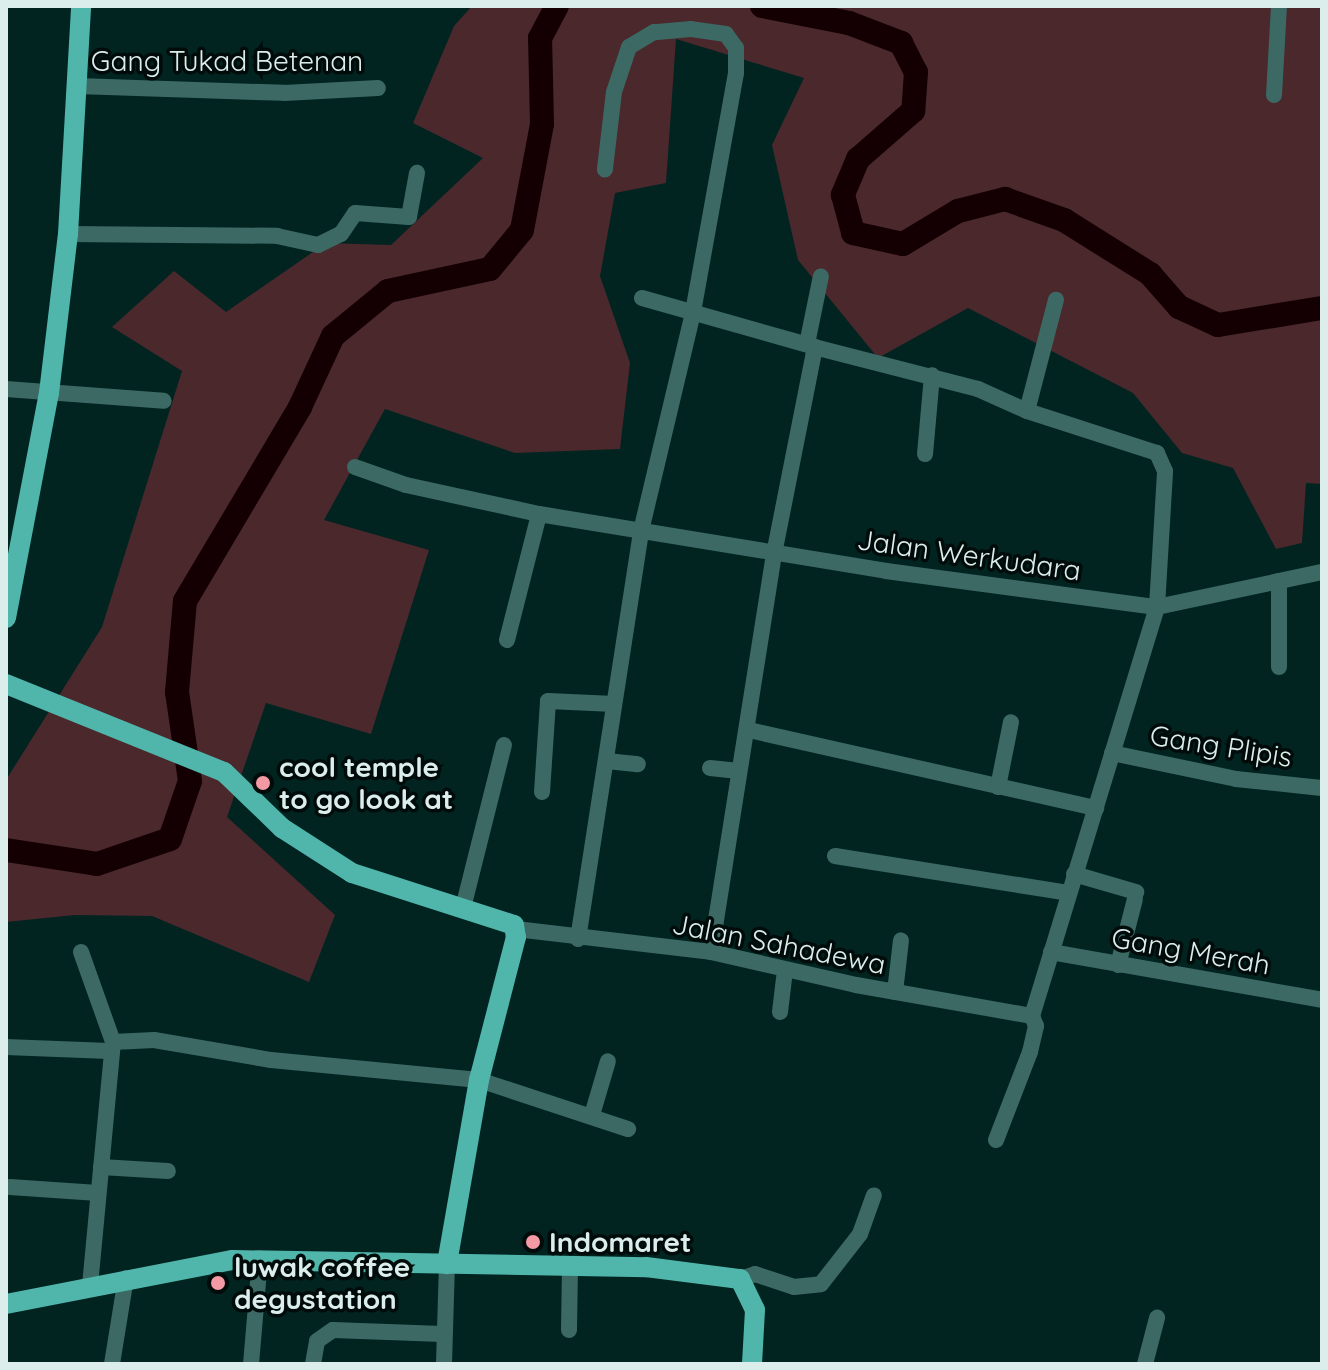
<!DOCTYPE html>
<html>
<head>
<meta charset="utf-8">
<style>
  body { margin:0 }
  #map { position:relative; width:1328px; height:1370px; overflow:hidden; background:#012421; font-family:Quicksand,sans-serif }
  div>[style] { position:absolute }
  .green>* { inset:0; background:#4a282c }
  .river>* { height:24px; margin:-12px; padding:0 12px; transform-origin:12px; border-radius:12px; background:#140002 }
  .minor>* { height:16px; margin:-8px; padding:0 8px; transform-origin:8px; border-radius:8px; background:#3c6964 }
  .major>* { height:20px; margin:-10px; padding:0 10px; transform-origin:10px; border-radius:10px; background:#50b5ab }
  .dots>* { width:22px; height:22px; translate:-50% -50%; box-sizing:border-box; border:4px solid #010b0a; border-radius:50% }
  span { translate:-50% -50%; white-space:nowrap; text-align:center; line-height:1.15; -webkit-text-stroke:7px #010b0a; paint-order:stroke }
  .street-label { font-size:28px; color:#dbeeeb }
  .poi-label { font-size:28px; color:#dbeeeb; font-weight:700 }
  .left { translate:0 -50%; text-align:left }
  .frame { position:absolute; inset:0; border:8px solid #dbeeeb; pointer-events:none }
</style>
</head>
<body>
<div id="map">
  <div class="green">
    <i style="clip-path:polygon(472px 6px,1322px 6px,1322px 484px,1306px 483px,1302px 543px,1276px 549px,1233px 468px,1182px 453px,1133px 393px,968px 308px,878px 358px,798px 260px,772px 145px,804px 78px,676px 39px,666px 183px,615px 193px,600px 276px,630px 363px,620px 449px,515px 453px,385px 409px,324px 520px,429px 550px,371px 734px,266px 703px,227px 817px,335px 915px,309px 982px,152px 916px,75px 915px,6px 922px,6px 780px,102px 627px,182px 371px,112px 327px,174px 271px,226px 312px,326px 243px,391px 245px,483px 158px,413px 123px,454px 26px)"></i>
  </div>
  <div class="river">
    <i style="left:762px;top:6px;width:89px;rotate:11.1deg"></i>
    <i style="left:849px;top:23px;width:56px;rotate:21deg"></i>
    <i style="left:901px;top:43px;width:33px;rotate:63deg"></i>
    <i style="left:916px;top:72px;width:39px;rotate:94deg"></i>
    <i style="left:913px;top:111px;width:73px;rotate:138.9deg"></i>
    <i style="left:858px;top:159px;width:39px;rotate:113deg"></i>
    <i style="left:843px;top:195px;width:39px;rotate:75deg"></i>
    <i style="left:853px;top:233px;width:51px;rotate:12.4deg"></i>
    <i style="left:903px;top:244px;width:64px;rotate:-31deg"></i>
    <i style="left:958px;top:211px;width:49px;rotate:-14.3deg"></i>
    <i style="left:1005px;top:199px;width:63px;rotate:19.6deg"></i>
    <i style="left:1064px;top:220px;width:102px;rotate:32.1deg"></i>
    <i style="left:1150px;top:274px;width:44px;rotate:48.7deg"></i>
    <i style="left:1179px;top:307px;width:43px;rotate:24.8deg"></i>
    <i style="left:1218px;top:325px;width:105px;rotate:-9.3deg"></i>
    <i style="left:6px;top:850px;width:92px;rotate:8.7deg"></i>
    <i style="left:97px;top:864px;width:77px;rotate:-18.9deg"></i>
    <i style="left:170px;top:839px;width:61px;rotate:-71deg"></i>
    <i style="left:190px;top:781px;width:90px;rotate:-98.3deg"></i>
    <i style="left:177px;top:692px;width:91px;rotate:-85deg"></i>
    <i style="left:185px;top:601px;width:226px;rotate:-59.3deg"></i>
    <i style="left:300px;top:407px;width:78px;rotate:-65.1deg"></i>
    <i style="left:333px;top:336px;width:71px;rotate:-39.3deg"></i>
    <i style="left:388px;top:291px;width:104px;rotate:-12.2deg"></i>
    <i style="left:490px;top:269px;width:50px;rotate:-50.6deg"></i>
    <i style="left:522px;top:230px;width:108px;rotate:-79.3deg"></i>
    <i style="left:542px;top:124px;width:86px;rotate:-91.3deg"></i>
    <i style="left:540px;top:38px;width:36px;rotate:-62deg"></i>
  </div>
  <div class="minor">
    <i style="left:77px;top:86px;width:207px;rotate:1.9deg"></i>
    <i style="left:284px;top:93px;width:94px;rotate:-3deg"></i>
    <i style="left:1274px;top:95px;width:89px;rotate:-86.8deg"></i>
    <i style="left:68px;top:234px;width:209px;rotate:0.5deg"></i>
    <i style="left:277px;top:236px;width:42px;rotate:12.4deg"></i>
    <i style="left:318px;top:245px;width:25px;rotate:-26deg"></i>
    <i style="left:341px;top:234px;width:25px;rotate:-56deg"></i>
    <i style="left:355px;top:213px;width:54px;rotate:4.2deg"></i>
    <i style="left:409px;top:217px;width:45px;rotate:-79.7deg"></i>
    <i style="left:642px;top:298px;width:180px;rotate:15.8deg"></i>
    <i style="left:815px;top:347px;width:211px;rotate:101.2deg"></i>
    <i style="left:774px;top:554px;width:403px;rotate:99deg"></i>
    <i style="left:807px;top:344px;width:69px;rotate:-78.4deg"></i>
    <i style="left:6px;top:389px;width:158px;rotate:4.3deg"></i>
    <i style="left:1027px;top:411px;width:115px;rotate:-75.4deg"></i>
    <i style="left:925px;top:454px;width:79px;rotate:-84.9deg"></i>
    <i style="left:355px;top:467px;width:54px;rotate:19.4deg"></i>
    <i style="left:406px;top:485px;width:136px;rotate:12.3deg"></i>
    <i style="left:539px;top:514px;width:352px;rotate:9.3deg"></i>
    <i style="left:886px;top:571px;width:273px;rotate:7.6deg"></i>
    <i style="left:1157px;top:607px;width:136px;rotate:-86.6deg"></i>
    <i style="left:1165px;top:471px;width:20px;rotate:-114deg"></i>
    <i style="left:1157px;top:453px;width:137px;rotate:-162.1deg"></i>
    <i style="left:1027px;top:411px;width:54px;rotate:-155.8deg"></i>
    <i style="left:978px;top:389px;width:168px;rotate:-165.6deg"></i>
    <i style="left:1279px;top:581px;width:86px;rotate:90deg"></i>
    <i style="left:507px;top:640px;width:130px;rotate:-75.7deg"></i>
    <i style="left:749px;top:730px;width:356px;rotate:12.7deg"></i>
    <i style="left:1112px;top:753px;width:127px;rotate:11.8deg"></i>
    <i style="left:1236px;top:779px;width:86px;rotate:6deg"></i>
    <i style="left:607px;top:761px;width:31px;rotate:6deg"></i>
    <i style="left:710px;top:768px;width:29px;rotate:6deg"></i>
    <i style="left:998px;top:787px;width:66px;rotate:-78.7deg"></i>
    <i style="left:542px;top:792px;width:91px;rotate:-86.2deg"></i>
    <i style="left:548px;top:701px;width:66px;rotate:2.6deg"></i>
    <i style="left:835px;top:856px;width:236px;rotate:9deg"></i>
    <i style="left:1074px;top:874px;width:65px;rotate:16.2deg"></i>
    <i style="left:463px;top:908px;width:168px;rotate:-75.9deg"></i>
    <i style="left:516px;top:929px;width:196px;rotate:6.7deg"></i>
    <i style="left:711px;top:952px;width:149px;rotate:12.8deg"></i>
    <i style="left:856px;top:985px;width:179px;rotate:10deg"></i>
    <i style="left:578px;top:939px;width:413px;rotate:-81.2deg"></i>
    <i style="left:641px;top:531px;width:225px;rotate:-76.6deg"></i>
    <i style="left:693px;top:312px;width:243px;rotate:-79.8deg"></i>
    <i style="left:736px;top:73px;width:25px;rotate:-90deg"></i>
    <i style="left:736px;top:48px;width:17px;rotate:-126deg"></i>
    <i style="left:726px;top:34px;width:35px;rotate:-172deg"></i>
    <i style="left:691px;top:29px;width:37px;rotate:175deg"></i>
    <i style="left:654px;top:32px;width:29px;rotate:149deg"></i>
    <i style="left:629px;top:47px;width:47px;rotate:108.4deg"></i>
    <i style="left:614px;top:92px;width:78px;rotate:96.7deg"></i>
    <i style="left:81px;top:952px;width:96px;rotate:70.4deg"></i>
    <i style="left:113px;top:1042px;width:244px;rotate:95.4deg"></i>
    <i style="left:1051px;top:952px;width:275px;rotate:10deg"></i>
    <i style="left:1118px;top:965px;width:68px;rotate:-75.6deg"></i>
    <i style="left:895px;top:992px;width:52px;rotate:-83.4deg"></i>
    <i style="left:780px;top:1012px;width:42px;rotate:-83.2deg"></i>
    <i style="left:1032px;top:1016px;width:428px;rotate:-73deg"></i>
    <i style="left:1157px;top:607px;width:169px;rotate:-12deg"></i>
    <i style="left:113px;top:1042px;width:41px;rotate:-2.8deg"></i>
    <i style="left:154px;top:1040px;width:119px;rotate:9.7deg"></i>
    <i style="left:271px;top:1060px;width:209px;rotate:5.5deg"></i>
    <i style="left:479px;top:1080px;width:157px;rotate:18.2deg"></i>
    <i style="left:6px;top:1047px;width:103px;rotate:2.2deg"></i>
    <i style="left:592px;top:1115px;width:56px;rotate:-73.5deg"></i>
    <i style="left:996px;top:1140px;width:94px;rotate:-68.9deg"></i>
    <i style="left:1030px;top:1052px;width:27px;rotate:-77deg"></i>
    <i style="left:1036px;top:1026px;width:11px;rotate:-112deg"></i>
    <i style="left:101px;top:1167px;width:67px;rotate:3.4deg"></i>
    <i style="left:10px;top:1187px;width:88px;rotate:3.9deg"></i>
    <i style="left:740px;top:1279px;width:16px;rotate:-18deg"></i>
    <i style="left:755px;top:1274px;width:41px;rotate:18.4deg"></i>
    <i style="left:794px;top:1287px;width:27px;rotate:-6deg"></i>
    <i style="left:821px;top:1284px;width:63px;rotate:-52deg"></i>
    <i style="left:860px;top:1234px;width:41px;rotate:-70.3deg"></i>
    <i style="left:569px;top:1330px;width:64px;rotate:-89.1deg"></i>
    <i style="left:112px;top:1364px;width:87px;rotate:-80.8deg"></i>
    <i style="left:251px;top:1364px;width:106px;rotate:-85.1deg"></i>
    <i style="left:313px;top:1364px;width:23px;rotate:-80deg"></i>
    <i style="left:317px;top:1341px;width:19px;rotate:-35deg"></i>
    <i style="left:333px;top:1330px;width:109px;rotate:2.1deg"></i>
    <i style="left:444px;top:1364px;width:100px;rotate:-88.3deg"></i>
    <i style="left:1145px;top:1364px;width:48px;rotate:-75.4deg"></i>
  </div>
  <div class="major">
    <i style="left:6px;top:618px;width:229px;rotate:-79.2deg"></i>
    <i style="left:49px;top:393px;width:160px;rotate:-83.2deg"></i>
    <i style="left:68px;top:234px;width:228px;rotate:-86.7deg"></i>
    <i style="left:6px;top:684px;width:235px;rotate:22deg"></i>
    <i style="left:224px;top:772px;width:81px;rotate:44deg"></i>
    <i style="left:282px;top:828px;width:83px;rotate:32.7deg"></i>
    <i style="left:352px;top:873px;width:170px;rotate:17.8deg"></i>
    <i style="left:514px;top:925px;width:12px;rotate:81deg"></i>
    <i style="left:516px;top:937px;width:148px;rotate:104.5deg"></i>
    <i style="left:479px;top:1080px;width:187px;rotate:99.9deg"></i>
    <i style="left:6px;top:1304px;width:231px;rotate:-11deg"></i>
    <i style="left:233px;top:1260px;width:413px;rotate:1deg"></i>
    <i style="left:646px;top:1267px;width:95px;rotate:7.3deg"></i>
    <i style="left:740px;top:1279px;width:34px;rotate:64deg"></i>
    <i style="left:755px;top:1310px;width:54px;rotate:93.2deg"></i>
  </div>
  <div class="dots">
    <i style="left:263px;top:783px;background:#f49aa5"></i>
    <i style="left:533px;top:1242px;background:#f49aa5"></i>
    <i style="left:218px;top:1283px;background:#f49aa5"></i>
  </div>
  <div class="street-label">
    <span style="left:227px;top:61px">Gang Tukad Betenan</span>
    <span style="left:969px;top:555px;rotate:8deg">Jalan Werkudara</span>
    <span style="left:1221px;top:746px;rotate:9deg">Gang Plipis</span>
    <span style="left:779px;top:944px;rotate:11deg">Jalan Sahadewa</span>
    <span style="left:1191px;top:951px;rotate:10deg">Gang Merah</span>
  </div>
  <div class="poi-label">
    <span class="left" style="left:279px;top:783px">cool temple<br>to go look at</span>
    <span class="left" style="left:549px;top:1242px">Indomaret</span>
    <span class="left" style="left:234px;top:1283px">luwak coffee<br>degustation</span>
  </div>
  <div class="frame"></div>
</div>
</body>
</html>
